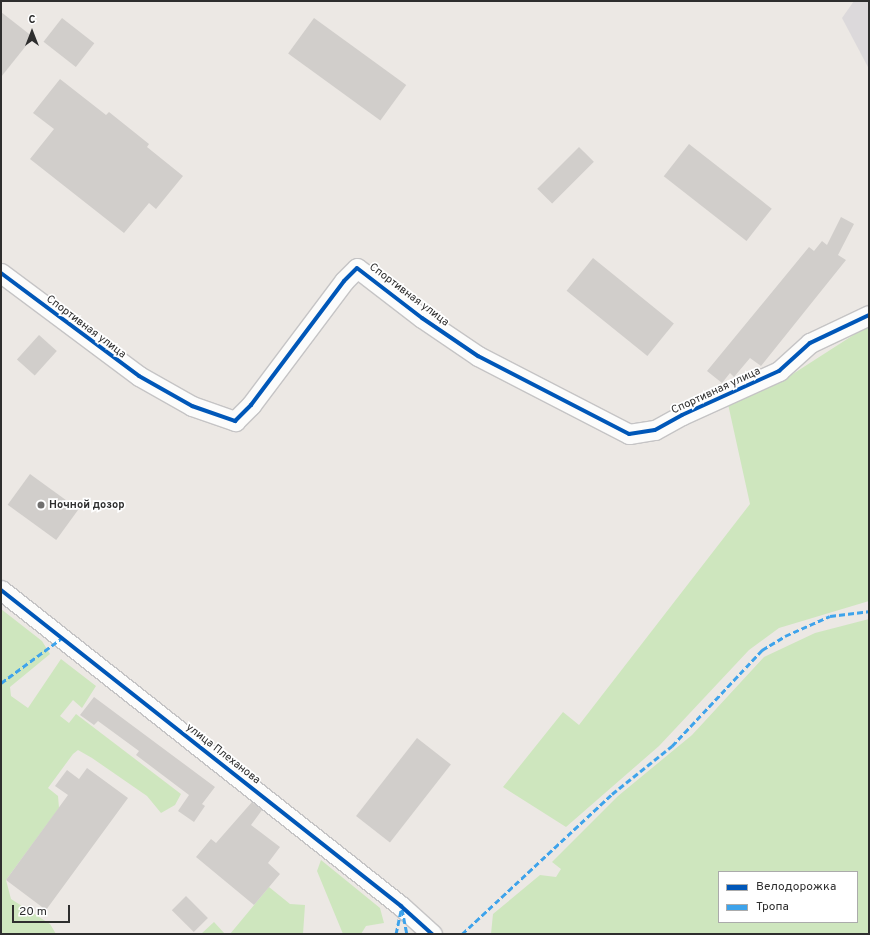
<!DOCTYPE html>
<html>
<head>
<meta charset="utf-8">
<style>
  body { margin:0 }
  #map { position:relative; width:870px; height:935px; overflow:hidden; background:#ece8e4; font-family:Overpass,sans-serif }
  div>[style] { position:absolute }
  .industrial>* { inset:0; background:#dcd9db }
  .green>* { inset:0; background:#cee6be }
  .building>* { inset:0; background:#d1cecb; transform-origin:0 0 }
  .roads { filter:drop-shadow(1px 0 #c5c4c5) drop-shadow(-1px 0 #c5c4c5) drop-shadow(0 1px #c5c4c5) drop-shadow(0 -1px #c5c4c5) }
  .street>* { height:19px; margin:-9.5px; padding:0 9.5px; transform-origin:9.5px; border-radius:9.5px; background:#fcfcfb }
  .quiet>* { height:3px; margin-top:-1.5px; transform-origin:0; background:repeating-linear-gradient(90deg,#3ea3eb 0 6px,transparent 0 9px) }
  .cycleway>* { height:4px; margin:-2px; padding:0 2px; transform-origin:2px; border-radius:2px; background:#0057b8 }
  .dots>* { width:11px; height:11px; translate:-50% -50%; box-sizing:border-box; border:2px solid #fff; border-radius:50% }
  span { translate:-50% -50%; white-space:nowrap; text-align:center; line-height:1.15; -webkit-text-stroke:3.5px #fff; paint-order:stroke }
  .street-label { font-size:11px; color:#2e2e2e }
  .poi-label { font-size:11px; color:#2e2e2e; font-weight:700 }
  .left { translate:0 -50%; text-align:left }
  .frame { position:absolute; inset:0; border:2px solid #2e2e2e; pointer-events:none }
  .legend { position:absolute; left:718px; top:871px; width:140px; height:52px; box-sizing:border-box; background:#fff; border:1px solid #ababab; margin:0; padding:5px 7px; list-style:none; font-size:12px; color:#2e2e2e }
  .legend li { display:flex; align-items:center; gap:8px; height:20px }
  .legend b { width:20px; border:1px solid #ababab }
  .north { position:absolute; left:12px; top:12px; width:40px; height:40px; -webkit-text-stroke:3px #fff; paint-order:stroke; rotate:0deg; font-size:11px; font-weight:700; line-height:16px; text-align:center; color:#2e2e2e }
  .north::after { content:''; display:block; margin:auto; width:14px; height:18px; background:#2e2e2e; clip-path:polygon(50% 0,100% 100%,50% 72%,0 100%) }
  .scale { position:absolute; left:12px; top:905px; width:58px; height:18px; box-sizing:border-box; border:2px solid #2e2e2e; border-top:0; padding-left:5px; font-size:12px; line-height:14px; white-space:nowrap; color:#2e2e2e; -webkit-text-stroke:3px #fff; paint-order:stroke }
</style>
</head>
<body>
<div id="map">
  <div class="industrial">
    <i style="clip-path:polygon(854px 1px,869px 1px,869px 69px,842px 18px)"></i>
  </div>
  <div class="green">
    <i style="clip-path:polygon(869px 325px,869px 601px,779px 628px,749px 650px,659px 746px,566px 827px,503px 787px,563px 712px,579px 725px,750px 504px,728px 404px,785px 379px)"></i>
    <i style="clip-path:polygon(1px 609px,42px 641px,50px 654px,10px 687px,11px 696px,28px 708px,61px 659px,96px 686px,82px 708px,73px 700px,60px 716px,69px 723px,76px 714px,181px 794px,175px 805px,161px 813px,147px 796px,92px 758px,78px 750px,73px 754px,48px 788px,58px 796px,59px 808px,6px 880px,11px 899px,50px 924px,56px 934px,1px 934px)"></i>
    <i style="clip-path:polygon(evenodd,869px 619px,869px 934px,491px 934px,493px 914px,540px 875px,556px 877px,561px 869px,552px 862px,618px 796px,692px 735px,764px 657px,815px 633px,869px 619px,719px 872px,857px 872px,857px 922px,719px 922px,719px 872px)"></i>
    <i style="clip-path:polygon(321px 860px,380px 908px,384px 923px,366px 926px,361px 934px,343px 934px,317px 871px)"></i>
    <i style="clip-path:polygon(269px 887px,290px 904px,305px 905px,303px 934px,230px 934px)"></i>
    <i style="clip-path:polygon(214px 922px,225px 934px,201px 934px)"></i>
  </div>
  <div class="building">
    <i style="clip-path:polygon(1px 12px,33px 37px,1px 77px)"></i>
    <i style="left:62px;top:18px;width:41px;height:30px;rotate:38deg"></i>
    <i style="left:314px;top:18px;width:114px;height:44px;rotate:36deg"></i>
    <i style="clip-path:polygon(60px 79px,106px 115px,109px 112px,149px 144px,147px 147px,183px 176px,156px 209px,149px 203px,124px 233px,30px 159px,54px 129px,33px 113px)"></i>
    <i style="left:689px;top:144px;width:105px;height:41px;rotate:38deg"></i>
    <i style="left:579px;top:147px;width:21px;height:59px;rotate:45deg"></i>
    <i style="clip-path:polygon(841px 217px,854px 224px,838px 255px,846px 260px,761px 366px,750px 358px,734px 377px,730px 373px,722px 383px,707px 371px,809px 247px,814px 251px,822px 241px,827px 245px)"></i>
    <i style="left:593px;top:258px;width:104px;height:42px;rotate:39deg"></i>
    <i style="left:39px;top:335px;width:24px;height:33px;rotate:42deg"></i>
    <i style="left:30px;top:474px;width:60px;height:38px;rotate:36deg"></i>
    <i style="clip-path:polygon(94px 697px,215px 787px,202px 804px,205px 806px,194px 822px,178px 811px,189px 795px,136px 755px,139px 751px,98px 721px,94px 725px,80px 715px)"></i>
    <i style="left:417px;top:738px;width:43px;height:99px;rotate:38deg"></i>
    <i style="clip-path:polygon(87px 768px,128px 798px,46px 910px,6px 880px,68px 795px,55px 786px,67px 770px,79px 779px)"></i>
    <i style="clip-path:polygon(252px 802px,262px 810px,251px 825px,280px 847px,268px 863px,280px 874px,254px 905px,196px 857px,211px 839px,216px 843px)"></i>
    <i style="left:186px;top:896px;width:31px;height:20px;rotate:45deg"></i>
  </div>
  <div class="roads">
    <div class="street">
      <i style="left:1px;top:273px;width:172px;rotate:36.7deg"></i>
      <i style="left:139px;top:376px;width:61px;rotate:29.5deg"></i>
      <i style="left:192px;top:406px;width:46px;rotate:19.2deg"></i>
      <i style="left:235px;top:421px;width:23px;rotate:-45deg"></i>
      <i style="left:251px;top:405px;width:155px;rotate:-53.1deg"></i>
      <i style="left:344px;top:281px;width:18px;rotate:-45deg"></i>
      <i style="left:357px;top:268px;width:82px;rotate:37.6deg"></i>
      <i style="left:422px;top:318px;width:68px;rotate:34.2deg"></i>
      <i style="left:478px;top:356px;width:170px;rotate:27.3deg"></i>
      <i style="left:629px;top:434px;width:26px;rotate:-9deg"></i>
      <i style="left:655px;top:430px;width:31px;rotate:-29deg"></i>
      <i style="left:682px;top:415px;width:107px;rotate:-24.4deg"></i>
      <i style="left:779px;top:371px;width:42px;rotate:-42.1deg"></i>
      <i style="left:810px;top:343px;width:65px;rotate:-25.4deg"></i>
      <i style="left:1px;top:590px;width:510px;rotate:38.31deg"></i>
      <i style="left:401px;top:906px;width:42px;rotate:42.1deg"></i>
    </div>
  </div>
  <div class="quiet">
    <i style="left:1px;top:683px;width:76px;rotate:-36.4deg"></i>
    <i style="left:402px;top:909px;width:25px;rotate:79deg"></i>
    <i style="left:396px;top:934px;width:25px;rotate:-78deg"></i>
    <i style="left:462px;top:934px;width:205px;rotate:-43deg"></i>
    <i style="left:612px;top:794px;width:77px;rotate:-38.7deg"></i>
    <i style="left:672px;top:746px;width:132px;rotate:-46.8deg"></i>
    <i style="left:762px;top:650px;width:27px;rotate:-31deg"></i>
    <i style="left:785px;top:636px;width:49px;rotate:-24deg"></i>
    <i style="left:830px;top:616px;width:39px;rotate:-7deg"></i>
  </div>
  <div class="cycleway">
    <i style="left:1px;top:273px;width:172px;rotate:36.7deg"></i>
    <i style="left:139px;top:376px;width:61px;rotate:29.5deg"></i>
    <i style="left:192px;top:406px;width:46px;rotate:19.2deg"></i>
    <i style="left:235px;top:421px;width:23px;rotate:-45deg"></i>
    <i style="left:251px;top:405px;width:155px;rotate:-53.1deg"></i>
    <i style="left:344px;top:281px;width:18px;rotate:-45deg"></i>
    <i style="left:357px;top:268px;width:82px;rotate:37.6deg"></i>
    <i style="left:422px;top:318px;width:68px;rotate:34.2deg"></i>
    <i style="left:478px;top:356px;width:170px;rotate:27.3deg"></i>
    <i style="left:629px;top:434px;width:26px;rotate:-9deg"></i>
    <i style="left:655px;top:430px;width:31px;rotate:-29deg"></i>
    <i style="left:682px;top:415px;width:107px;rotate:-24.4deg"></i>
    <i style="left:779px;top:371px;width:42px;rotate:-42.1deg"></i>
    <i style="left:810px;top:343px;width:65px;rotate:-25.4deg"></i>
    <i style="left:1px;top:590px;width:510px;rotate:38.31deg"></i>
    <i style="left:401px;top:906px;width:42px;rotate:42.1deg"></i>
  </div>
  <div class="dots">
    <i style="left:41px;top:505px;background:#706f6e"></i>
  </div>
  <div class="street-label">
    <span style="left:409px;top:295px;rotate:37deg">Спортивная улица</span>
    <span style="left:86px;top:327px;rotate:37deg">Спортивная улица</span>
    <span style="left:716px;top:391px;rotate:-25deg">Спортивная улица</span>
    <span style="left:223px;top:754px;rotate:38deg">улица Плеханова</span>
  </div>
  <div class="poi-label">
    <span class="left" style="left:49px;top:505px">Ночной дозор</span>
  </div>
  <div class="frame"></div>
  <ul class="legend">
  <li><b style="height:5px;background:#0057b8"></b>Велодорожка</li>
  <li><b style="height:5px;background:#3ea3eb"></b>Тропа</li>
  </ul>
  <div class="north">С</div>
  <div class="scale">20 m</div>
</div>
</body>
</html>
